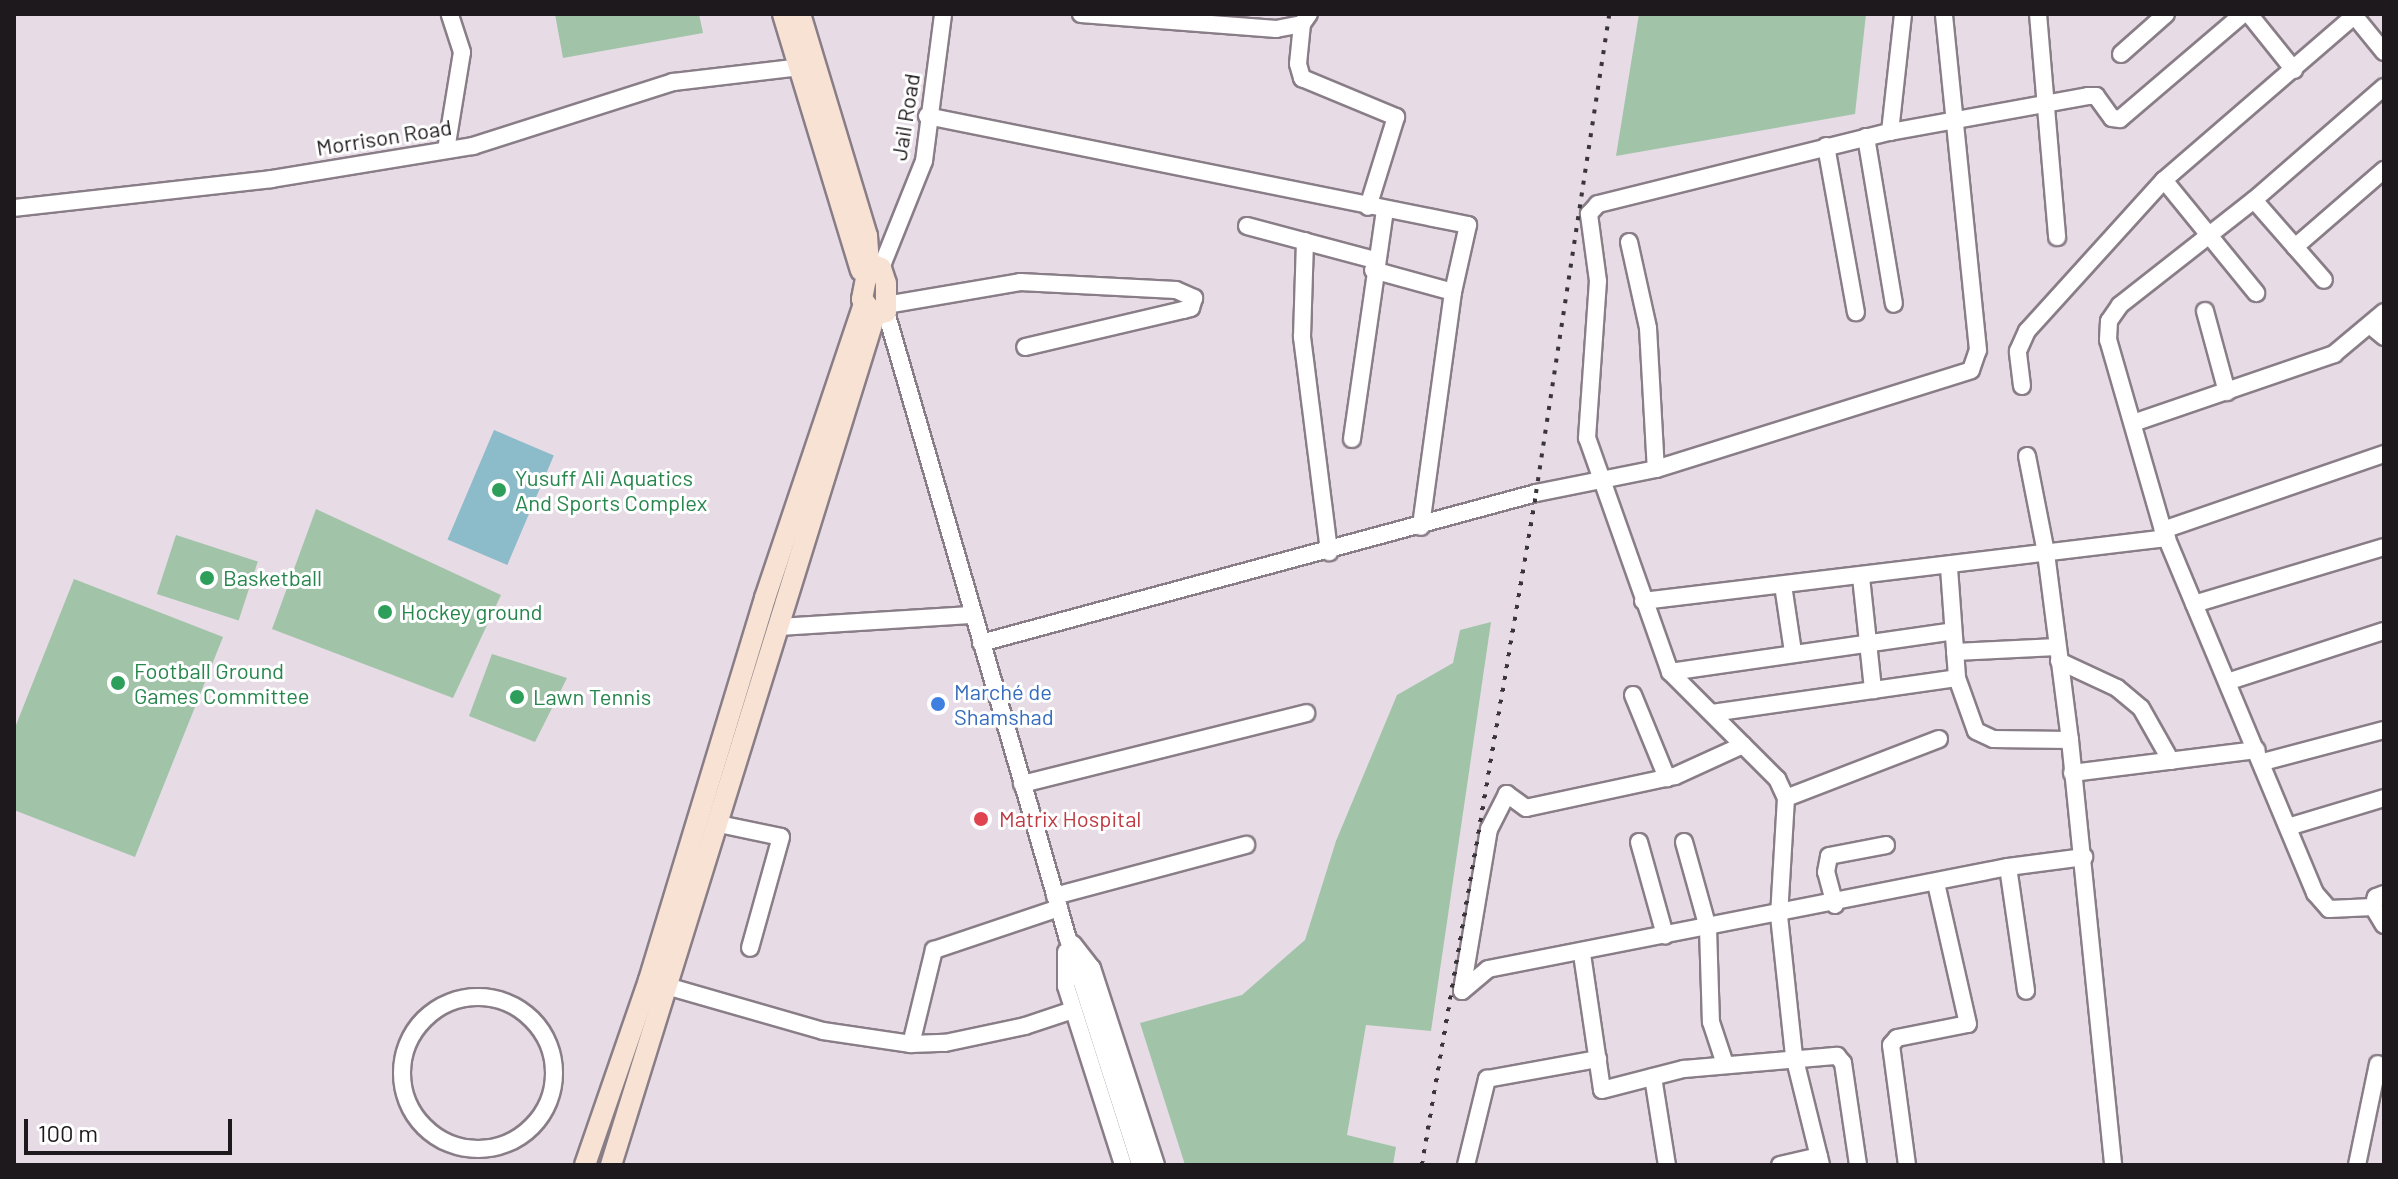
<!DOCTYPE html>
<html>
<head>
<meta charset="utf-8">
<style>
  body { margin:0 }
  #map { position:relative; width:2398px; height:1179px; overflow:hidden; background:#e7dbe5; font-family:Barlow,sans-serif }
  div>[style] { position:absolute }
  .green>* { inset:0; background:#a1c4a9; transform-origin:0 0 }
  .water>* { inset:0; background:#8cbbca; transform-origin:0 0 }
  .roads { filter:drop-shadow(2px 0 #897e87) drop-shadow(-2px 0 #897e87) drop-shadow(0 2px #897e87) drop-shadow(0 -2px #897e87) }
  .minor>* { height:16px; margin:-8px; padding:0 8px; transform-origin:8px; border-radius:8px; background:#fff }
  .minor>.ring { margin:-8px; padding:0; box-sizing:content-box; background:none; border:16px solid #fff; border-radius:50% }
  .major>* { height:20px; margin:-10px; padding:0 10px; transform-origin:10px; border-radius:10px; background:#f8e2d3 }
  .rail>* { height:4px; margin-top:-2px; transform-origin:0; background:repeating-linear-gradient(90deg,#3a3539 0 4px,transparent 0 12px) }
  .dots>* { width:22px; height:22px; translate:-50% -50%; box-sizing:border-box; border:4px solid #fff; border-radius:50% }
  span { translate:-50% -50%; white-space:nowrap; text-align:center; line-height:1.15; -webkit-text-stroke:6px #fff; paint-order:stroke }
  .street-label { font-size:22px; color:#1d191c }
  .leisure-label { font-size:22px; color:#27864d }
  .left { translate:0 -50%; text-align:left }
  .shop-label { font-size:22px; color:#366cbe }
  .health-label { font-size:22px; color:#be3a42 }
  .frame { position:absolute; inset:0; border:16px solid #1d191c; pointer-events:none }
  .scale { position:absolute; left:24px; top:1119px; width:208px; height:36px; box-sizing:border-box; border:4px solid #1d191c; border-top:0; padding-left:10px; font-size:24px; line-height:28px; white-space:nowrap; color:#1d191c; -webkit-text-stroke:6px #fff; paint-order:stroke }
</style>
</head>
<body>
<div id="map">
  <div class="green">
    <i style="clip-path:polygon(555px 14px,699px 14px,703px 33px,563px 58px)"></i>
    <i style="clip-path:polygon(1639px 14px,1866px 14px,1855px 114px,1616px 156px)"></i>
    <i style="clip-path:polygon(316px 509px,501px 595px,453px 698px,272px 629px)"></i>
    <i style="left:176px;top:535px;width:86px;height:62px;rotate:18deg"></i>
    <i style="clip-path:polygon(74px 579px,223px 637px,135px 857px,14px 810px,14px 730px)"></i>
    <i style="clip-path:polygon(1491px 622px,1431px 1031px,1366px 1025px,1347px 1135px,1396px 1147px,1393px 1165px,1185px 1165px,1140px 1023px,1242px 995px,1305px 940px,1336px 841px,1397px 695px,1453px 663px,1460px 630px)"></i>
    <i style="clip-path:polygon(492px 654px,567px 678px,535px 742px,469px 716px)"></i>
  </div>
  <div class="water">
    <i style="left:494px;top:430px;width:65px;height:119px;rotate:23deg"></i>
  </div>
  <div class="roads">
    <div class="minor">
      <i style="left:1081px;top:14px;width:196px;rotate:4.4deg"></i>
      <i style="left:1276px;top:29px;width:26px;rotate:-11deg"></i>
      <i style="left:1302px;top:24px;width:12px;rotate:-55deg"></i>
      <i style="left:2038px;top:14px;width:224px;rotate:85.1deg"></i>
      <i style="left:2249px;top:14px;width:72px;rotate:51.2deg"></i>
      <i style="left:2353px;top:14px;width:49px;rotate:50.8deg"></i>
      <i style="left:1302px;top:24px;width:40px;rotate:95.7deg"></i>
      <i style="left:1298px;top:64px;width:15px;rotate:74deg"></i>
      <i style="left:1302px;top:78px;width:102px;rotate:22.5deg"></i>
      <i style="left:1396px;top:117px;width:94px;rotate:107.3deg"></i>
      <i style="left:2121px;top:54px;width:60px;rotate:-41.6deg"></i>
      <i style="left:927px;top:116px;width:552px;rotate:11.39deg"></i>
      <i style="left:1468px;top:225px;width:69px;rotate:102.6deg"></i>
      <i style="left:1890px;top:132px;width:201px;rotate:-10.3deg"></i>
      <i style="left:2088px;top:96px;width:8px"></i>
      <i style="left:2096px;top:96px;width:27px;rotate:54deg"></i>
      <i style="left:2112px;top:118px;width:8px;rotate:7deg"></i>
      <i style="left:2120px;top:119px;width:162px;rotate:-40.5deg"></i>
      <i style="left:1866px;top:137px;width:169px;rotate:80.5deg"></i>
      <i style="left:1826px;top:146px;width:169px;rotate:79.8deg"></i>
      <i style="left:446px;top:150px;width:99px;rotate:-80.7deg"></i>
      <i style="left:462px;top:52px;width:40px;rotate:-108deg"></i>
      <i style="left:2164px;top:180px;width:146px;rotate:50.8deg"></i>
      <i style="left:2254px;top:200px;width:106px;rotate:48.8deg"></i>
      <i style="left:14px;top:208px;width:259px;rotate:-6.4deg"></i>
      <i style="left:271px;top:179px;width:205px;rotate:-9.3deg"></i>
      <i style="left:473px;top:146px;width:210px;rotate:-17.7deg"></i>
      <i style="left:673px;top:82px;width:137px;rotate:-6.7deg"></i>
      <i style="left:1247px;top:226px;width:132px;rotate:14.9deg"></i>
      <i style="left:1305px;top:241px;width:96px;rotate:91.8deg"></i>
      <i style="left:1302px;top:337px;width:217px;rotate:82.8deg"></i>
      <i style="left:1629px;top:242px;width:88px;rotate:77.5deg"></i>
      <i style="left:1648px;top:328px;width:141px;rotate:86.8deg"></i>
      <i style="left:2295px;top:247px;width:118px;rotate:-40.9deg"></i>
      <i style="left:881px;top:268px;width:115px;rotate:-68.1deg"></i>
      <i style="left:924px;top:161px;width:148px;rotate:-82.6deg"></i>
      <i style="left:1373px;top:270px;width:83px;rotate:15.4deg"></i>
      <i style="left:1453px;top:292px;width:237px;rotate:97.8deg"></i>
      <i style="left:886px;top:305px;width:136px;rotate:-9.7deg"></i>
      <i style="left:1020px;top:282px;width:156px;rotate:2.9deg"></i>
      <i style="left:1176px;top:290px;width:20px;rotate:24deg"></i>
      <i style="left:1194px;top:298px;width:10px;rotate:107deg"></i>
      <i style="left:1191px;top:308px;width:8px;rotate:166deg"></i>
      <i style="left:1183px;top:310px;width:162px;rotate:166.8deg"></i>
      <i style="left:2205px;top:311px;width:84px;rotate:74.8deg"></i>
      <i style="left:886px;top:312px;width:650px;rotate:73.82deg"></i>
      <i style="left:1067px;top:936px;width:240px;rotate:72.3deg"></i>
      <i style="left:2371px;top:326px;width:17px;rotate:40deg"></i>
      <i style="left:2022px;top:386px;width:35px;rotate:-97deg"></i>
      <i style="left:2018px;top:351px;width:22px;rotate:-66deg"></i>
      <i style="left:2027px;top:331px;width:204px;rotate:-47.8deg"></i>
      <i style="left:2164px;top:180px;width:251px;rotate:-40.8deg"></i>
      <i style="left:2133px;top:423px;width:213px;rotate:-18.9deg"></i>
      <i style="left:2334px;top:354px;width:65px;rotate:-40deg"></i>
      <i style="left:1352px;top:439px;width:230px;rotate:-81.8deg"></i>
      <i style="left:2027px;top:456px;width:99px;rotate:78.9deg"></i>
      <i style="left:2046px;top:553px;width:189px;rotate:82.7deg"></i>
      <i style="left:2070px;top:740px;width:427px;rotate:84.2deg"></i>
      <i style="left:2163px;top:530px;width:234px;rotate:-19deg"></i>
      <i style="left:1949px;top:568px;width:110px;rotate:85.8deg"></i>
      <i style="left:1957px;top:678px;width:56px;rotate:70.3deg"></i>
      <i style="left:1976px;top:731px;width:19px;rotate:25deg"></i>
      <i style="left:1993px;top:739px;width:77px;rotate:0.7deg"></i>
      <i style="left:1861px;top:577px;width:114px;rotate:83.9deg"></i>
      <i style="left:1783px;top:585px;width:68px;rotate:81.5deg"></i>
      <i style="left:1643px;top:601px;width:528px;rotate:-6.86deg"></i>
      <i style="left:2194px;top:604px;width:198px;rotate:-16.7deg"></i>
      <i style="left:779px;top:627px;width:192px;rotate:-3.6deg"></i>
      <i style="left:981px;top:643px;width:575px;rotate:-15.12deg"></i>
      <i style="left:1536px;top:493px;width:122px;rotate:-11.3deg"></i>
      <i style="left:1656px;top:469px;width:330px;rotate:-17.4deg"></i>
      <i style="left:1971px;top:370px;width:21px;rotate:-71deg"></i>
      <i style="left:1978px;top:350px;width:338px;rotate:-95.8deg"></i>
      <i style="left:1955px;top:652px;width:102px;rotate:-2.8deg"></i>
      <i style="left:2059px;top:661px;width:64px;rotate:25deg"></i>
      <i style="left:2117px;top:688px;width:31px;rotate:40deg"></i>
      <i style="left:2141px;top:708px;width:61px;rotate:60.5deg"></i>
      <i style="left:1670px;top:672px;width:286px;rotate:-8.2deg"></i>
      <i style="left:2230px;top:681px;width:162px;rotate:-18deg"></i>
      <i style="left:1633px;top:695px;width:90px;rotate:67.7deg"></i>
      <i style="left:1712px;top:713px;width:247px;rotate:-8.1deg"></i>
      <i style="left:1743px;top:745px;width:75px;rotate:155.5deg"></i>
      <i style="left:1675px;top:776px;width:152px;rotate:167.9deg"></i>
      <i style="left:1526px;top:808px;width:24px;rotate:-144deg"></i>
      <i style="left:1507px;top:794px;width:39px;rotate:117deg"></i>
      <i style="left:1489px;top:829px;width:164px;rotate:99.5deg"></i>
      <i style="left:1462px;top:991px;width:34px;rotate:-40deg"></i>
      <i style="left:1488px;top:969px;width:530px;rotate:-11.1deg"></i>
      <i style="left:2008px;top:867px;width:77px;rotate:-7.5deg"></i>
      <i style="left:2263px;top:762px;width:125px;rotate:-14.8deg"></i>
      <i style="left:2072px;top:773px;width:186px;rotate:-7.1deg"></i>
      <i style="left:1022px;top:784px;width:293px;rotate:-14deg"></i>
      <i style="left:1786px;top:798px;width:164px;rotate:-21.1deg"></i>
      <i style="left:719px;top:824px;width:63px;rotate:11.8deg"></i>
      <i style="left:781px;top:837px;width:115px;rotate:105.6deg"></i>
      <i style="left:2288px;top:827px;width:100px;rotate:-16.8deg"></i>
      <i style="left:1639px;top:842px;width:97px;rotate:74.4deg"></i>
      <i style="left:1684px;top:842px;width:89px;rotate:74.4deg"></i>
      <i style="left:1708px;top:928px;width:94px;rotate:88.2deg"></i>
      <i style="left:1711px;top:1022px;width:44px;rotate:71.6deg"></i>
      <i style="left:2008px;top:867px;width:125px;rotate:81.7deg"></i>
      <i style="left:2384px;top:894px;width:9px;rotate:159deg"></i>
      <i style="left:2376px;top:897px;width:10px;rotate:107deg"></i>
      <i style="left:2373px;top:907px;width:21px;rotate:59deg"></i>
      <i style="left:1055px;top:896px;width:198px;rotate:-15deg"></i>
      <i style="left:1835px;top:905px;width:34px;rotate:-105deg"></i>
      <i style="left:1826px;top:872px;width:16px;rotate:-79deg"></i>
      <i style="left:1829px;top:856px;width:58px;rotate:-10.9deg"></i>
      <i style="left:2373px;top:907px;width:44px;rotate:177.4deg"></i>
      <i style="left:2329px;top:909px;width:21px;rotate:-131deg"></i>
      <i style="left:2315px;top:893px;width:394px;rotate:-112.7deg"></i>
      <i style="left:2163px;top:530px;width:198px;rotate:-106.1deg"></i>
      <i style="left:2108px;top:340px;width:19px;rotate:-87deg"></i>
      <i style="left:2109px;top:321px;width:19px;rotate:-55deg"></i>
      <i style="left:2120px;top:305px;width:170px;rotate:-38.1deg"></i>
      <i style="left:2254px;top:200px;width:172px;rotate:-41deg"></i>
      <i style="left:1073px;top:944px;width:31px;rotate:52deg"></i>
      <i style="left:1092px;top:968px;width:207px;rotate:72deg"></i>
      <i style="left:1066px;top:952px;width:34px;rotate:90deg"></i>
      <i style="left:1066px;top:986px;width:188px;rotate:72.3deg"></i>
      <i style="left:1582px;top:954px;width:137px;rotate:81.6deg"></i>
      <i style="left:1602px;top:1090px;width:85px;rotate:-14.4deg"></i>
      <i style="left:1684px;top:1069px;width:154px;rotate:-4.9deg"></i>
      <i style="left:1837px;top:1056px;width:9px;rotate:49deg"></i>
      <i style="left:1843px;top:1063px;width:103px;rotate:81.6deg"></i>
      <i style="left:670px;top:987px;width:159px;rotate:16deg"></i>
      <i style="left:823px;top:1031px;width:89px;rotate:8.4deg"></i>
      <i style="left:911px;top:1044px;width:34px;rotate:-2deg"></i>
      <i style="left:945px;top:1043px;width:82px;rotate:-12deg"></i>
      <i style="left:1025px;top:1026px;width:51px;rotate:-18.4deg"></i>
      <i class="ring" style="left:402px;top:997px;width:136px;height:136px"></i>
      <i style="left:911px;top:1044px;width:97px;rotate:-76.3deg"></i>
      <i style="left:934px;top:950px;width:132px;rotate:-18.6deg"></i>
      <i style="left:1653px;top:1077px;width:89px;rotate:81deg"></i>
      <i style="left:1466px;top:1165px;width:89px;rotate:-76.3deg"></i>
      <i style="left:1487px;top:1079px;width:113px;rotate:-10.2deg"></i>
      <i style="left:1780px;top:1165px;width:40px;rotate:-13deg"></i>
      <i style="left:1821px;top:1165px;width:112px;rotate:-103.9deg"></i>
      <i style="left:1794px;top:1056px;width:141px;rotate:-96.1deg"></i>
      <i style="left:1779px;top:916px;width:118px;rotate:-86.6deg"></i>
      <i style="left:1786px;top:798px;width:21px;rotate:-115deg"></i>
      <i style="left:1777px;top:779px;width:151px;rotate:-135deg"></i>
      <i style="left:1670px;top:672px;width:248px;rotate:-109.5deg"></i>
      <i style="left:1587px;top:438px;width:157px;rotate:-86deg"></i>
      <i style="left:1598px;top:281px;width:68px;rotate:-97.7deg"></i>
      <i style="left:1589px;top:214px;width:13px;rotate:-48deg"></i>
      <i style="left:1598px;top:204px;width:301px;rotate:-13.9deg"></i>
      <i style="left:1890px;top:132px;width:119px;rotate:-83.7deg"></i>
      <i style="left:1907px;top:1165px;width:121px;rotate:-97.6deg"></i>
      <i style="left:1891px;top:1045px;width:9px;rotate:-49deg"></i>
      <i style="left:1897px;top:1038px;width:72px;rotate:-11.2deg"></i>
      <i style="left:1968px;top:1024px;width:145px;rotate:-102.8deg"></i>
      <i style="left:2357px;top:1165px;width:103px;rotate:-78.3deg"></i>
    </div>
    <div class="major">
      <i style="left:783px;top:14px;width:268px;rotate:73.1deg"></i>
      <i style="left:800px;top:14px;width:232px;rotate:73.2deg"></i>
      <i style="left:867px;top:236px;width:27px;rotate:86deg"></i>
      <i style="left:869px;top:263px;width:37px;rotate:101deg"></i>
      <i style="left:862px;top:299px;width:16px;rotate:52deg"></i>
      <i style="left:869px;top:263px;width:13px;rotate:23deg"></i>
      <i style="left:881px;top:268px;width:16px;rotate:72deg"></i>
      <i style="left:886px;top:283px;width:29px;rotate:90deg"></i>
      <i style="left:886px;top:312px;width:11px;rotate:165deg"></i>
      <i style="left:585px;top:1165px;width:196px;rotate:-70.9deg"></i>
      <i style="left:649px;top:980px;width:399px;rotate:-73.1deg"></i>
      <i style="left:765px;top:598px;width:310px;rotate:-71.4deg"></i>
      <i style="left:611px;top:1165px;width:890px;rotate:-72.75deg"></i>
    </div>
  </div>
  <div class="rail">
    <i style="left:1422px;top:1165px;width:682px;rotate:-80.37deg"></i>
    <i style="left:1536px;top:493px;width:485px;rotate:-81.3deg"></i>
  </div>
  <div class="dots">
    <i style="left:499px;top:490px;background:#2e9e5b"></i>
    <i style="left:207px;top:578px;background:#2e9e5b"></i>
    <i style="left:385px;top:612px;background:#2e9e5b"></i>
    <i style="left:118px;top:683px;background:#2e9e5b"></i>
    <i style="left:517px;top:697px;background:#2e9e5b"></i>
    <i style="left:938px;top:704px;background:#3f7fe0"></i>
    <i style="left:981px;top:819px;background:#e0444e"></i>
  </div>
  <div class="street-label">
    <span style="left:905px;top:117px;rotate:-81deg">Jail Road</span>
    <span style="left:384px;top:137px;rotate:-9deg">Morrison Road</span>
  </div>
  <div class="leisure-label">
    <span class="left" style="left:515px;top:490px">Yusuff Ali Aquatics<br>And Sports Complex</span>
    <span class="left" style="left:223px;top:578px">Basketball</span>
    <span class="left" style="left:401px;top:612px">Hockey ground</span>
    <span class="left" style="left:134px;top:683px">Football Ground<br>Games Committee</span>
    <span class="left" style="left:533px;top:697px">Lawn Tennis</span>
  </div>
  <div class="shop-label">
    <span class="left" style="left:954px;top:704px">Marché de<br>Shamshad</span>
  </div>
  <div class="health-label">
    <span class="left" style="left:999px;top:819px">Matrix Hospital</span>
  </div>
  <div class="frame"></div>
  <div class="scale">100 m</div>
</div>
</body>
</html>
